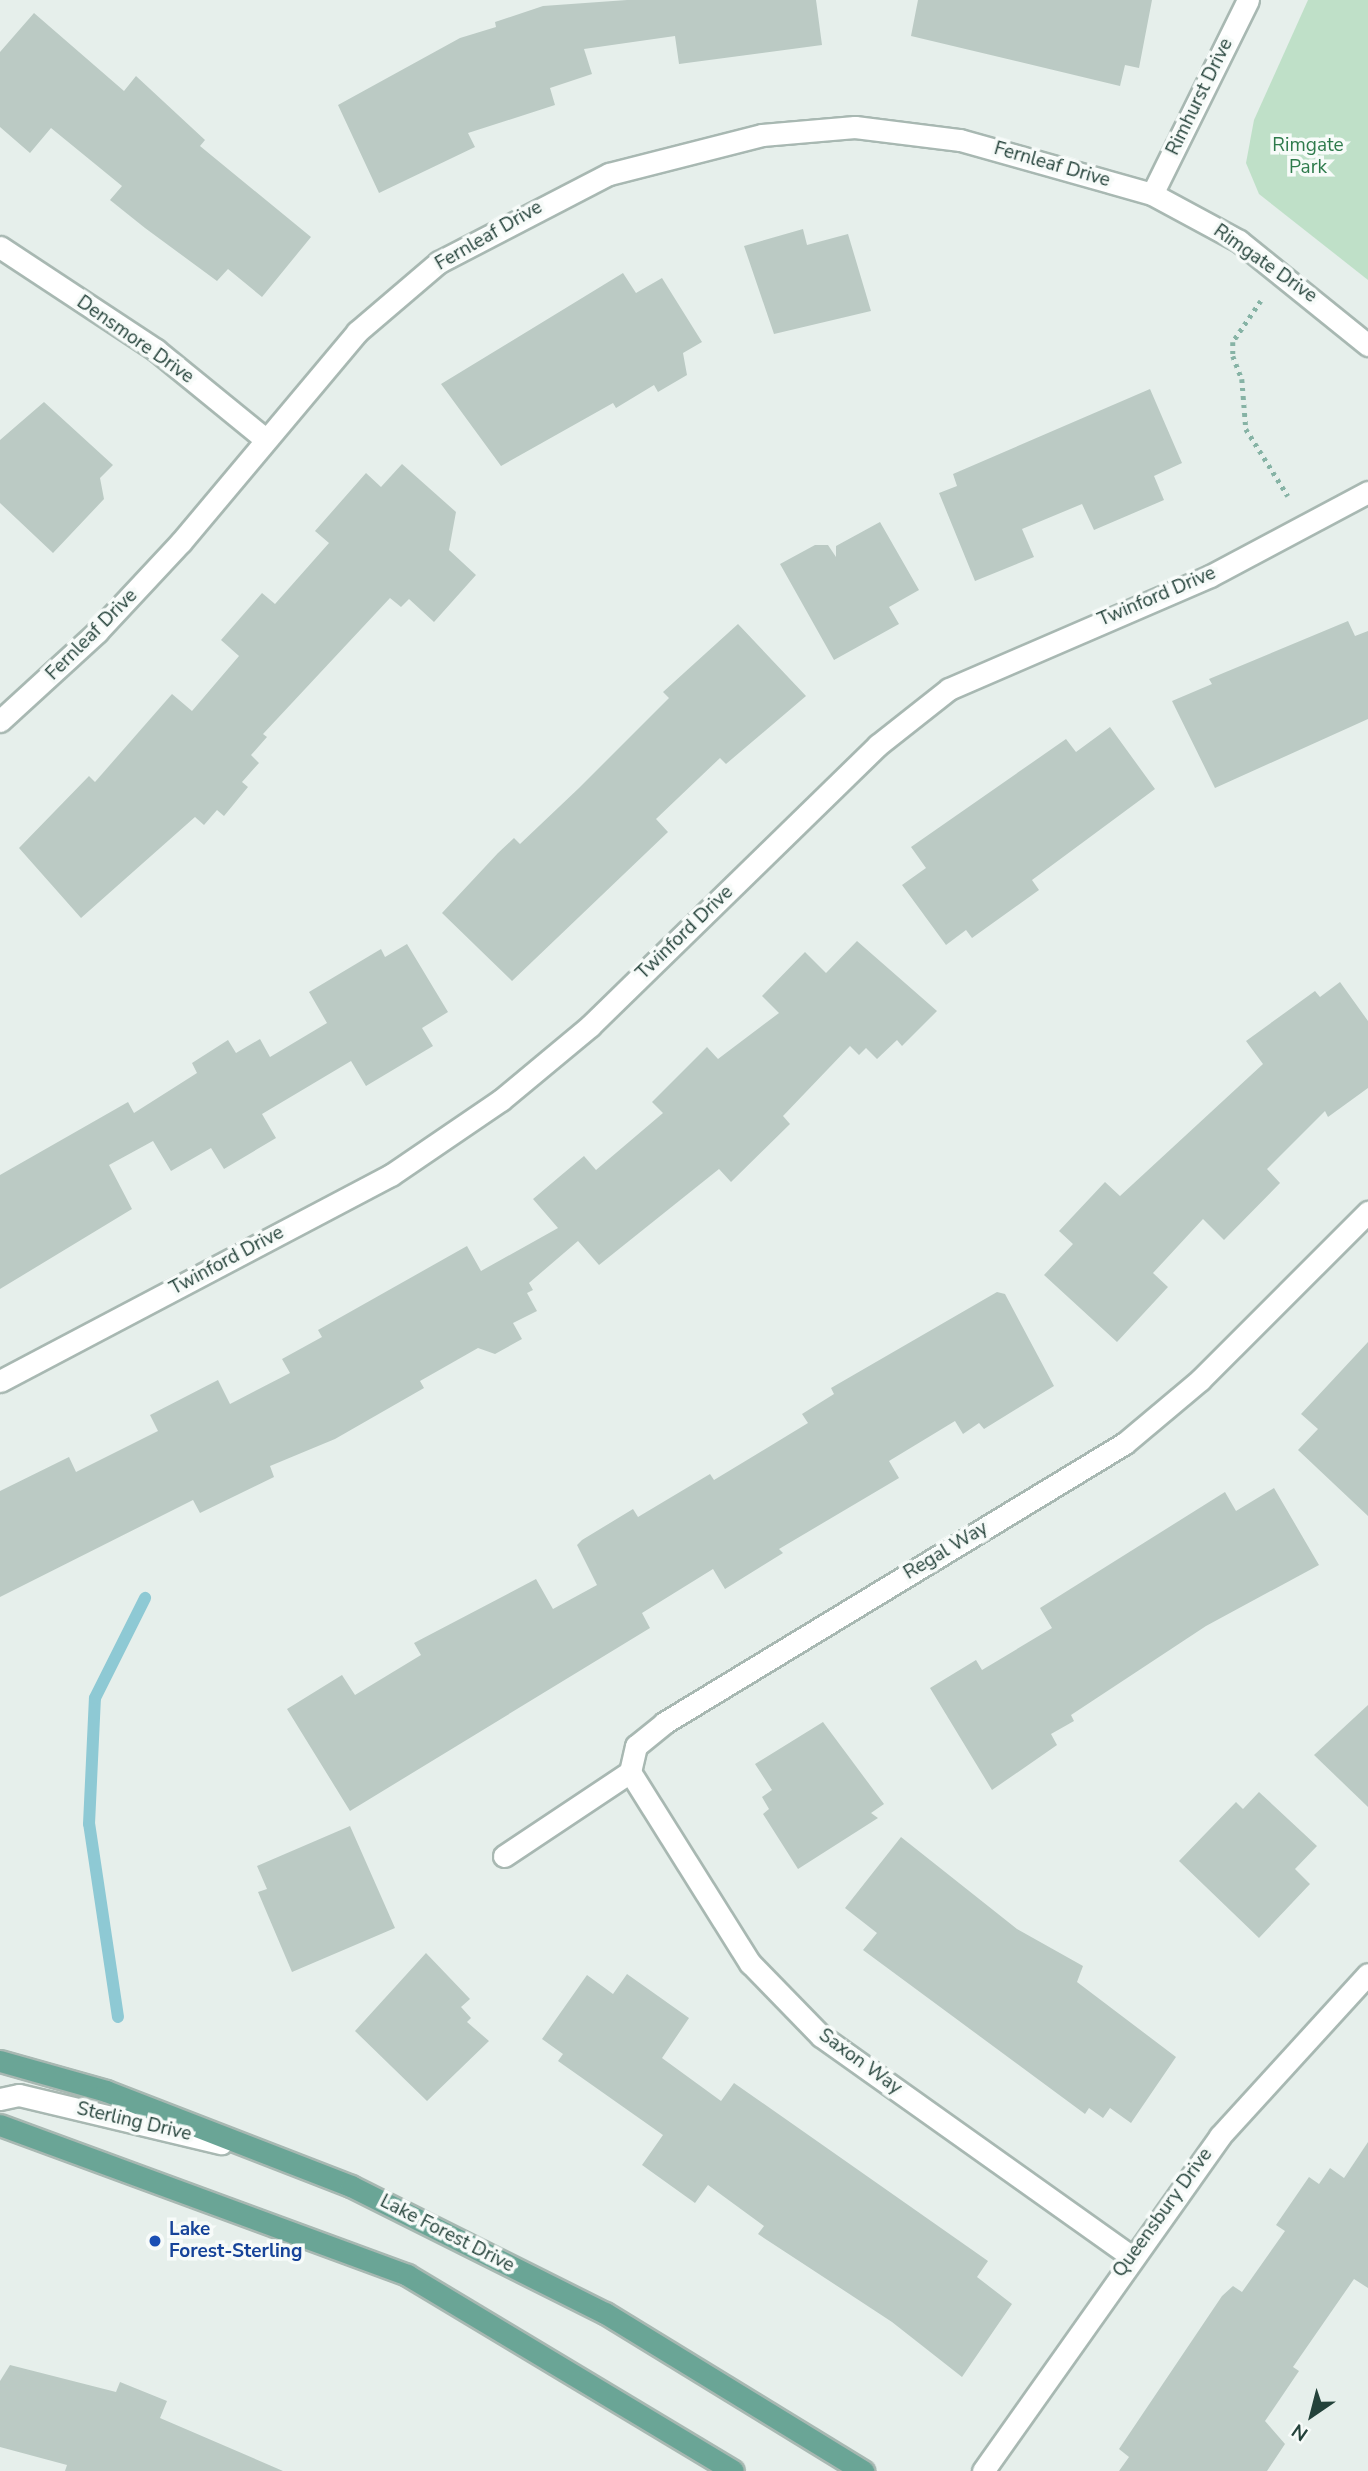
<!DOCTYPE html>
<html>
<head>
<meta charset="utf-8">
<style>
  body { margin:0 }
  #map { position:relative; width:1368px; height:2471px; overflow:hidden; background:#e6efeb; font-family:"Nunito Sans",sans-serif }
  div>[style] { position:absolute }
  .green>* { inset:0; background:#bfe0c8 }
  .stream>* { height:12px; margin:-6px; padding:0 6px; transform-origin:6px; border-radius:6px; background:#8ec9d4 }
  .building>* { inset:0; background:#bbcac4 }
  .path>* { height:4.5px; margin-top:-2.25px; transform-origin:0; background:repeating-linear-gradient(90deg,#86b3a5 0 3.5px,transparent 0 8.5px) }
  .roads { filter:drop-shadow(2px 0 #a8b8b2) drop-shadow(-2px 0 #a8b8b2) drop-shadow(0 2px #a8b8b2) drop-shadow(0 -2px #a8b8b2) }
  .street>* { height:21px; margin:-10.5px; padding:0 10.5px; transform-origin:10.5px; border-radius:10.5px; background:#fff }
  .secondary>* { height:21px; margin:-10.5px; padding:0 10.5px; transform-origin:10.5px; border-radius:10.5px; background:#fff }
  .primary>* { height:21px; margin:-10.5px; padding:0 10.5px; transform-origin:10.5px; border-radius:10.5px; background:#6aa596 }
  .dots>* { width:19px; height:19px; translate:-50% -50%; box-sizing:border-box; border:4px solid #f7fbf9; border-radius:50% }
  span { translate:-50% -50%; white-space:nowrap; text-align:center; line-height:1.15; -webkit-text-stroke:7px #f7fbf9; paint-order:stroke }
  .street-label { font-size:19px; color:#24423a }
  .park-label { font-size:19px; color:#2d7a4b }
  .transit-label { font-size:19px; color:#164399; font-weight:700 }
  .left { translate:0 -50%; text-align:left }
  .north { position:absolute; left:1277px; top:2380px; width:70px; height:70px; -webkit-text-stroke:5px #f7fbf9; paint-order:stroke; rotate:215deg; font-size:19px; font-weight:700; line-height:28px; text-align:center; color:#24423a }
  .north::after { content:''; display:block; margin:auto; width:24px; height:32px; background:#24423a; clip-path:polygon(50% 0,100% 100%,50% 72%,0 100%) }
</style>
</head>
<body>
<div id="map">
  <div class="green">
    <i style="clip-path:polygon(1308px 0,1368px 0,1368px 280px,1259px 194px,1246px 163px,1254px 120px)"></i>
  </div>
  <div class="stream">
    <i style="left:118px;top:2017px;width:195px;rotate:-98.5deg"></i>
    <i style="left:89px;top:1824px;width:126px;rotate:-87.3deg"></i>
    <i style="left:95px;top:1698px;width:112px;rotate:-63.4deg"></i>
  </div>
  <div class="building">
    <i style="clip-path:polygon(627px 0,816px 0,822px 45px,679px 64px,675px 36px,584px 49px,592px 74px,550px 88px,555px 105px,468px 133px,475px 147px,379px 193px,338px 105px,460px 38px,496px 27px,495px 22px,543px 6px)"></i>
    <i style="clip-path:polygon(918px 0,1152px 0,1139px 68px,1125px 65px,1120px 86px,911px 36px)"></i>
    <i style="clip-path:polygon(34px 13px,124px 91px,136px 76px,205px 140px,200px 146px,311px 237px,262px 297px,228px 269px,217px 281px,145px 228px,110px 200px,122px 186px,51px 128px,30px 153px,0 127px,0 52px)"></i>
    <i style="clip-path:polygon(803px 229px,807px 245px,848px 234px,871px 311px,774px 334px,744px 246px)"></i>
    <i style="clip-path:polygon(623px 273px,636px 293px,662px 278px,702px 342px,683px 353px,687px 375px,658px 392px,654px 385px,616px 408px,613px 403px,501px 466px,441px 384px)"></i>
    <i style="clip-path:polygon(1150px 389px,1182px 463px,1154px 476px,1164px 500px,1094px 530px,1082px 504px,1022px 529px,1034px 557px,975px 581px,939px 493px,957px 486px,953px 474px)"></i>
    <i style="clip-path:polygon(44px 402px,113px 465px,100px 478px,104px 499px,53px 553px,0 503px,0 440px)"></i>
    <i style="clip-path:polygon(402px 464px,456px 512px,449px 550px,476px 575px,434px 622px,409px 599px,401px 607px,390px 598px,263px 734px,267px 737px,251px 755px,259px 763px,242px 782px,248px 787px,224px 816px,217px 810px,204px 825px,195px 817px,81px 918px,19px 848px,89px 776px,95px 782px,172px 694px,192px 711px,239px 656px,221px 640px,262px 593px,275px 604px,329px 543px,315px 531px,366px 473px,381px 487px)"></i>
    <i style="clip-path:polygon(880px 522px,919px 590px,889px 607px,899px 624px,834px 660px,780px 564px,815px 545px,828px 545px,836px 557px,836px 546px)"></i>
    <i style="clip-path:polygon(1348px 621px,1355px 636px,1368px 631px,1368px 719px,1215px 788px,1172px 701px,1212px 684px,1209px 679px)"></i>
    <i style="clip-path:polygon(738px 624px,806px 696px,726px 764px,720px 758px,656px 819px,668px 832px,512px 981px,442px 913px,498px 853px,514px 838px,520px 844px,579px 788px,669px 698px,663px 692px)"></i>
    <i style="clip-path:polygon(1110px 727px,1155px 789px,1032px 880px,1039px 890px,972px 938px,966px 930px,946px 945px,902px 885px,926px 868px,911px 847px,1066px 739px,1076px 752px)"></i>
    <i style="clip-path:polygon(857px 941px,937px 1011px,902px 1046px,897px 1040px,877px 1059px,866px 1048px,859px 1055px,850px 1046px,783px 1116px,790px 1124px,731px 1182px,719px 1169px,599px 1265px,578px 1241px,529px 1283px,533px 1290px,527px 1293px,537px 1311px,513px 1323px,522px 1339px,495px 1354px,478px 1348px,420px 1381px,424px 1388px,335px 1439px,270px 1466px,274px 1477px,200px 1513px,193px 1500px,0 1597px,0 1491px,69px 1457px,76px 1472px,158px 1431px,150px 1415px,218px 1380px,230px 1404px,290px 1373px,282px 1359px,322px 1337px,318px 1330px,467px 1246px,481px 1271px,558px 1228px,533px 1199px,584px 1156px,596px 1170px,663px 1113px,652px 1102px,707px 1047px,718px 1059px,779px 1013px,762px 996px,805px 952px,826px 973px)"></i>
    <i style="clip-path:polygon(407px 944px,448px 1012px,422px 1028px,433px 1046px,366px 1086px,351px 1061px,262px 1114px,276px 1138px,224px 1169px,211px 1148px,171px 1171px,153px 1141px,109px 1165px,132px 1209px,0 1289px,0 1175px,128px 1102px,134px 1113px,197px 1073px,192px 1063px,228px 1040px,236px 1053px,260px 1039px,270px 1057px,327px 1023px,309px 992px,381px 949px,385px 957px)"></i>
    <i style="clip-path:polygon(1340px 982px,1368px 1021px,1368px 1088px,1328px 1117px,1325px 1111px,1267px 1169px,1280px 1183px,1224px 1240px,1203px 1219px,1153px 1273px,1168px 1287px,1117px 1342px,1044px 1275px,1073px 1244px,1059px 1231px,1105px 1182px,1120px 1196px,1263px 1064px,1246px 1041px,1315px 991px,1320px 997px)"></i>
    <i style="clip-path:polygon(997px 1292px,1005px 1294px,1054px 1386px,984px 1429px,979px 1423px,963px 1434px,955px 1421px,889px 1461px,899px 1478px,779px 1549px,783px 1553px,725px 1589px,713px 1569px,642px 1613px,650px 1628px,350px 1811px,287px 1709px,342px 1675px,355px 1695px,421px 1655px,414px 1643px,536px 1579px,553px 1609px,597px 1585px,577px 1545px,582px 1540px,633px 1509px,638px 1517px,710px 1474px,714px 1480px,808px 1423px,802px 1414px,834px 1394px,831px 1388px)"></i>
    <i style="clip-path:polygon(1368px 1342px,1368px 1516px,1298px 1450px,1318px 1429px,1301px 1414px)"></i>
    <i style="clip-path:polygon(1274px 1488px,1319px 1565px,1206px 1626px,1071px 1715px,1074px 1721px,1051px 1734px,1057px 1745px,992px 1790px,930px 1688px,976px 1660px,982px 1670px,1052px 1628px,1040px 1608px,1225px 1492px,1236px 1511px)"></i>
    <i style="clip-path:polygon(1368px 1705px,1368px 1807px,1314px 1755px)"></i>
    <i style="clip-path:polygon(823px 1722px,884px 1804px,871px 1813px,878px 1818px,798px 1869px,763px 1814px,769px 1809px,762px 1797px,772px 1790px,755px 1764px)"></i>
    <i style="clip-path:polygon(1259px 1792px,1317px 1846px,1295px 1869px,1310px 1884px,1259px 1938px,1179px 1861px,1236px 1802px,1243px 1809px)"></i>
    <i style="clip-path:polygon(350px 1826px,395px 1928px,292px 1972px,258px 1892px,267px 1889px,257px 1866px)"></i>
    <i style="clip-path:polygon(901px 1837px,1017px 1929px,1083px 1966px,1077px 1982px,1176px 2057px,1131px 2123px,1110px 2108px,1103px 2118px,1089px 2108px,1085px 2114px,863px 1950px,877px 1933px,845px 1908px)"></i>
    <i style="clip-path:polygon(426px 1953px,470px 1999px,461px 2007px,471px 2018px,467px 2022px,489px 2041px,427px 2101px,355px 2031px)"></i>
    <i style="clip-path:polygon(627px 1974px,689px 2018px,662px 2058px,721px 2101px,734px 2083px,988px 2261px,977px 2277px,1012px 2304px,962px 2377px,892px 2322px,758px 2234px,764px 2226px,708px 2185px,695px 2203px,642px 2165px,663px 2135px,558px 2061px,563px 2054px,542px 2039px,587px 1975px,613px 1994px)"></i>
    <i style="clip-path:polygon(1368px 2142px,1368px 2288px,1354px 2279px,1293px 2367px,1299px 2371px,1265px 2421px,1285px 2444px,1267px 2471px,1119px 2471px,1129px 2457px,1119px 2449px,1222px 2296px,1233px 2286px,1242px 2292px,1285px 2231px,1276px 2225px,1309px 2177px,1319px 2184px,1330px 2168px,1344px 2178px)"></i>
    <i style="clip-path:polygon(10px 2365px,116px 2392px,120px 2382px,167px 2401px,160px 2418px,283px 2471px,65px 2471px,67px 2465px,0 2447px,0 2381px)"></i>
  </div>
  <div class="path">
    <i style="left:1261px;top:301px;width:50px;rotate:124.3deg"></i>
    <i style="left:1233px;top:342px;width:14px;rotate:90deg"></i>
    <i style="left:1233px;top:356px;width:25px;rotate:69deg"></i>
    <i style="left:1242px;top:379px;width:50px;rotate:85.4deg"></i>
    <i style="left:1246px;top:429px;width:79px;rotate:57.9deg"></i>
  </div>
  <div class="roads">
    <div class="street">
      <i style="left:0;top:247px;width:187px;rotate:33.4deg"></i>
      <i style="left:156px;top:350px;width:141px;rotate:39.2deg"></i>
      <i style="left:0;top:721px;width:132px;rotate:-42.5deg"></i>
      <i style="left:97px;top:632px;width:123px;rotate:-47deg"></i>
      <i style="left:181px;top:542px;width:274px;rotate:-50deg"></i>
      <i style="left:357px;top:332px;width:108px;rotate:-40.5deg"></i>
      <i style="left:439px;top:262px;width:191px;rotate:-27.4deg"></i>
      <i style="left:609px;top:174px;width:158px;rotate:-14.3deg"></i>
      <i style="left:762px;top:135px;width:93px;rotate:-4.9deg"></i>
      <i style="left:855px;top:127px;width:106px;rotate:7.1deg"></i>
      <i style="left:960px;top:140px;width:199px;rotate:15.7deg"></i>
      <i style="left:0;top:1381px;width:442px;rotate:-27.8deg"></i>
      <i style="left:391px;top:1175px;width:133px;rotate:-34.3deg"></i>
      <i style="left:501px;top:1100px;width:116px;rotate:-39.7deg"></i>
      <i style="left:590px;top:1026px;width:402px;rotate:-44.3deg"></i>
      <i style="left:878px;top:745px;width:90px;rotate:-38.3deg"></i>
      <i style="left:949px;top:689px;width:284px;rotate:-23.4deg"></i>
      <i style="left:1210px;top:576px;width:179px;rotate:-28deg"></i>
      <i style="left:630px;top:1772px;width:226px;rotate:57.9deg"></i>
      <i style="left:750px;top:1963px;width:102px;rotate:45.8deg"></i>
      <i style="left:821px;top:2036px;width:380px;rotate:35.4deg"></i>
      <i style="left:504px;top:1856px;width:151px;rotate:-33.7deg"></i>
      <i style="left:630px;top:1772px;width:27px;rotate:-77deg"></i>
      <i style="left:636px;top:1746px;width:36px;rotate:-39deg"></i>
      <i style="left:664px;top:1723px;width:539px;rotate:-31.27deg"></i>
      <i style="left:1125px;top:1443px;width:98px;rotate:-40deg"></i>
      <i style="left:1200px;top:1380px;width:238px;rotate:-45deg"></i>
      <i style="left:0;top:2099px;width:19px;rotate:-12deg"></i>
      <i style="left:19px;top:2095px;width:208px;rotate:13.4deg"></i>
      <i style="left:983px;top:2471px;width:410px;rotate:-54.7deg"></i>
      <i style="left:1220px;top:2136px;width:219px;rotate:-47.6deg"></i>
    </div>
    <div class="secondary">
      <i style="left:1248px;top:0;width:216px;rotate:116.3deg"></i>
      <i style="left:1152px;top:194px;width:99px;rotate:28.4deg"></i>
      <i style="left:1239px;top:241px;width:166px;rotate:38.9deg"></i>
    </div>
    <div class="primary">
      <i style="left:0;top:2061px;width:110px;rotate:15.8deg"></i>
      <i style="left:106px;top:2091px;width:263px;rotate:21.2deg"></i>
      <i style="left:351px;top:2186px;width:284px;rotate:26.6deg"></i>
      <i style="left:605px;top:2313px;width:303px;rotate:31.5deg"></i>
      <i style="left:0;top:2125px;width:434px;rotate:20.2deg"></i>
      <i style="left:407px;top:2275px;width:380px;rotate:31deg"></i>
    </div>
  </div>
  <div class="dots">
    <i style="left:155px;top:2241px;background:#1a4fb4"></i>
  </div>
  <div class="street-label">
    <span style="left:1200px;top:97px;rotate:-64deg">Rimhurst Drive</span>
    <span style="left:1052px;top:165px;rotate:16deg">Fernleaf Drive</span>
    <span style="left:489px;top:236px;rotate:-30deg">Fernleaf Drive</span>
    <span style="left:1265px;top:264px;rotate:35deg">Rimgate Drive</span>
    <span style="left:135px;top:340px;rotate:35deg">Densmore Drive</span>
    <span style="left:1157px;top:597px;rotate:-23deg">Twinford Drive</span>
    <span style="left:92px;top:635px;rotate:-45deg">Fernleaf Drive</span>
    <span style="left:685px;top:933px;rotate:-44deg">Twinford Drive</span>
    <span style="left:227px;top:1261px;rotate:-28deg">Twinford Drive</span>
    <span style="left:946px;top:1551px;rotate:-31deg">Regal Way</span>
    <span style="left:860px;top:2062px;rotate:36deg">Saxon Way</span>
    <span style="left:134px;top:2122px;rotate:13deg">Sterling Drive</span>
    <span style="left:1163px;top:2213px;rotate:-54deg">Queensbury Drive</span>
    <span style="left:447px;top:2234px;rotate:27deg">Lake Forest Drive</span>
  </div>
  <div class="park-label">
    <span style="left:1308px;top:157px">Rimgate<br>Park</span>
  </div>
  <div class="transit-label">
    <span class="left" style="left:169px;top:2241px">Lake<br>Forest-Sterling</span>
  </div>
  <div class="north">N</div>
</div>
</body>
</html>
